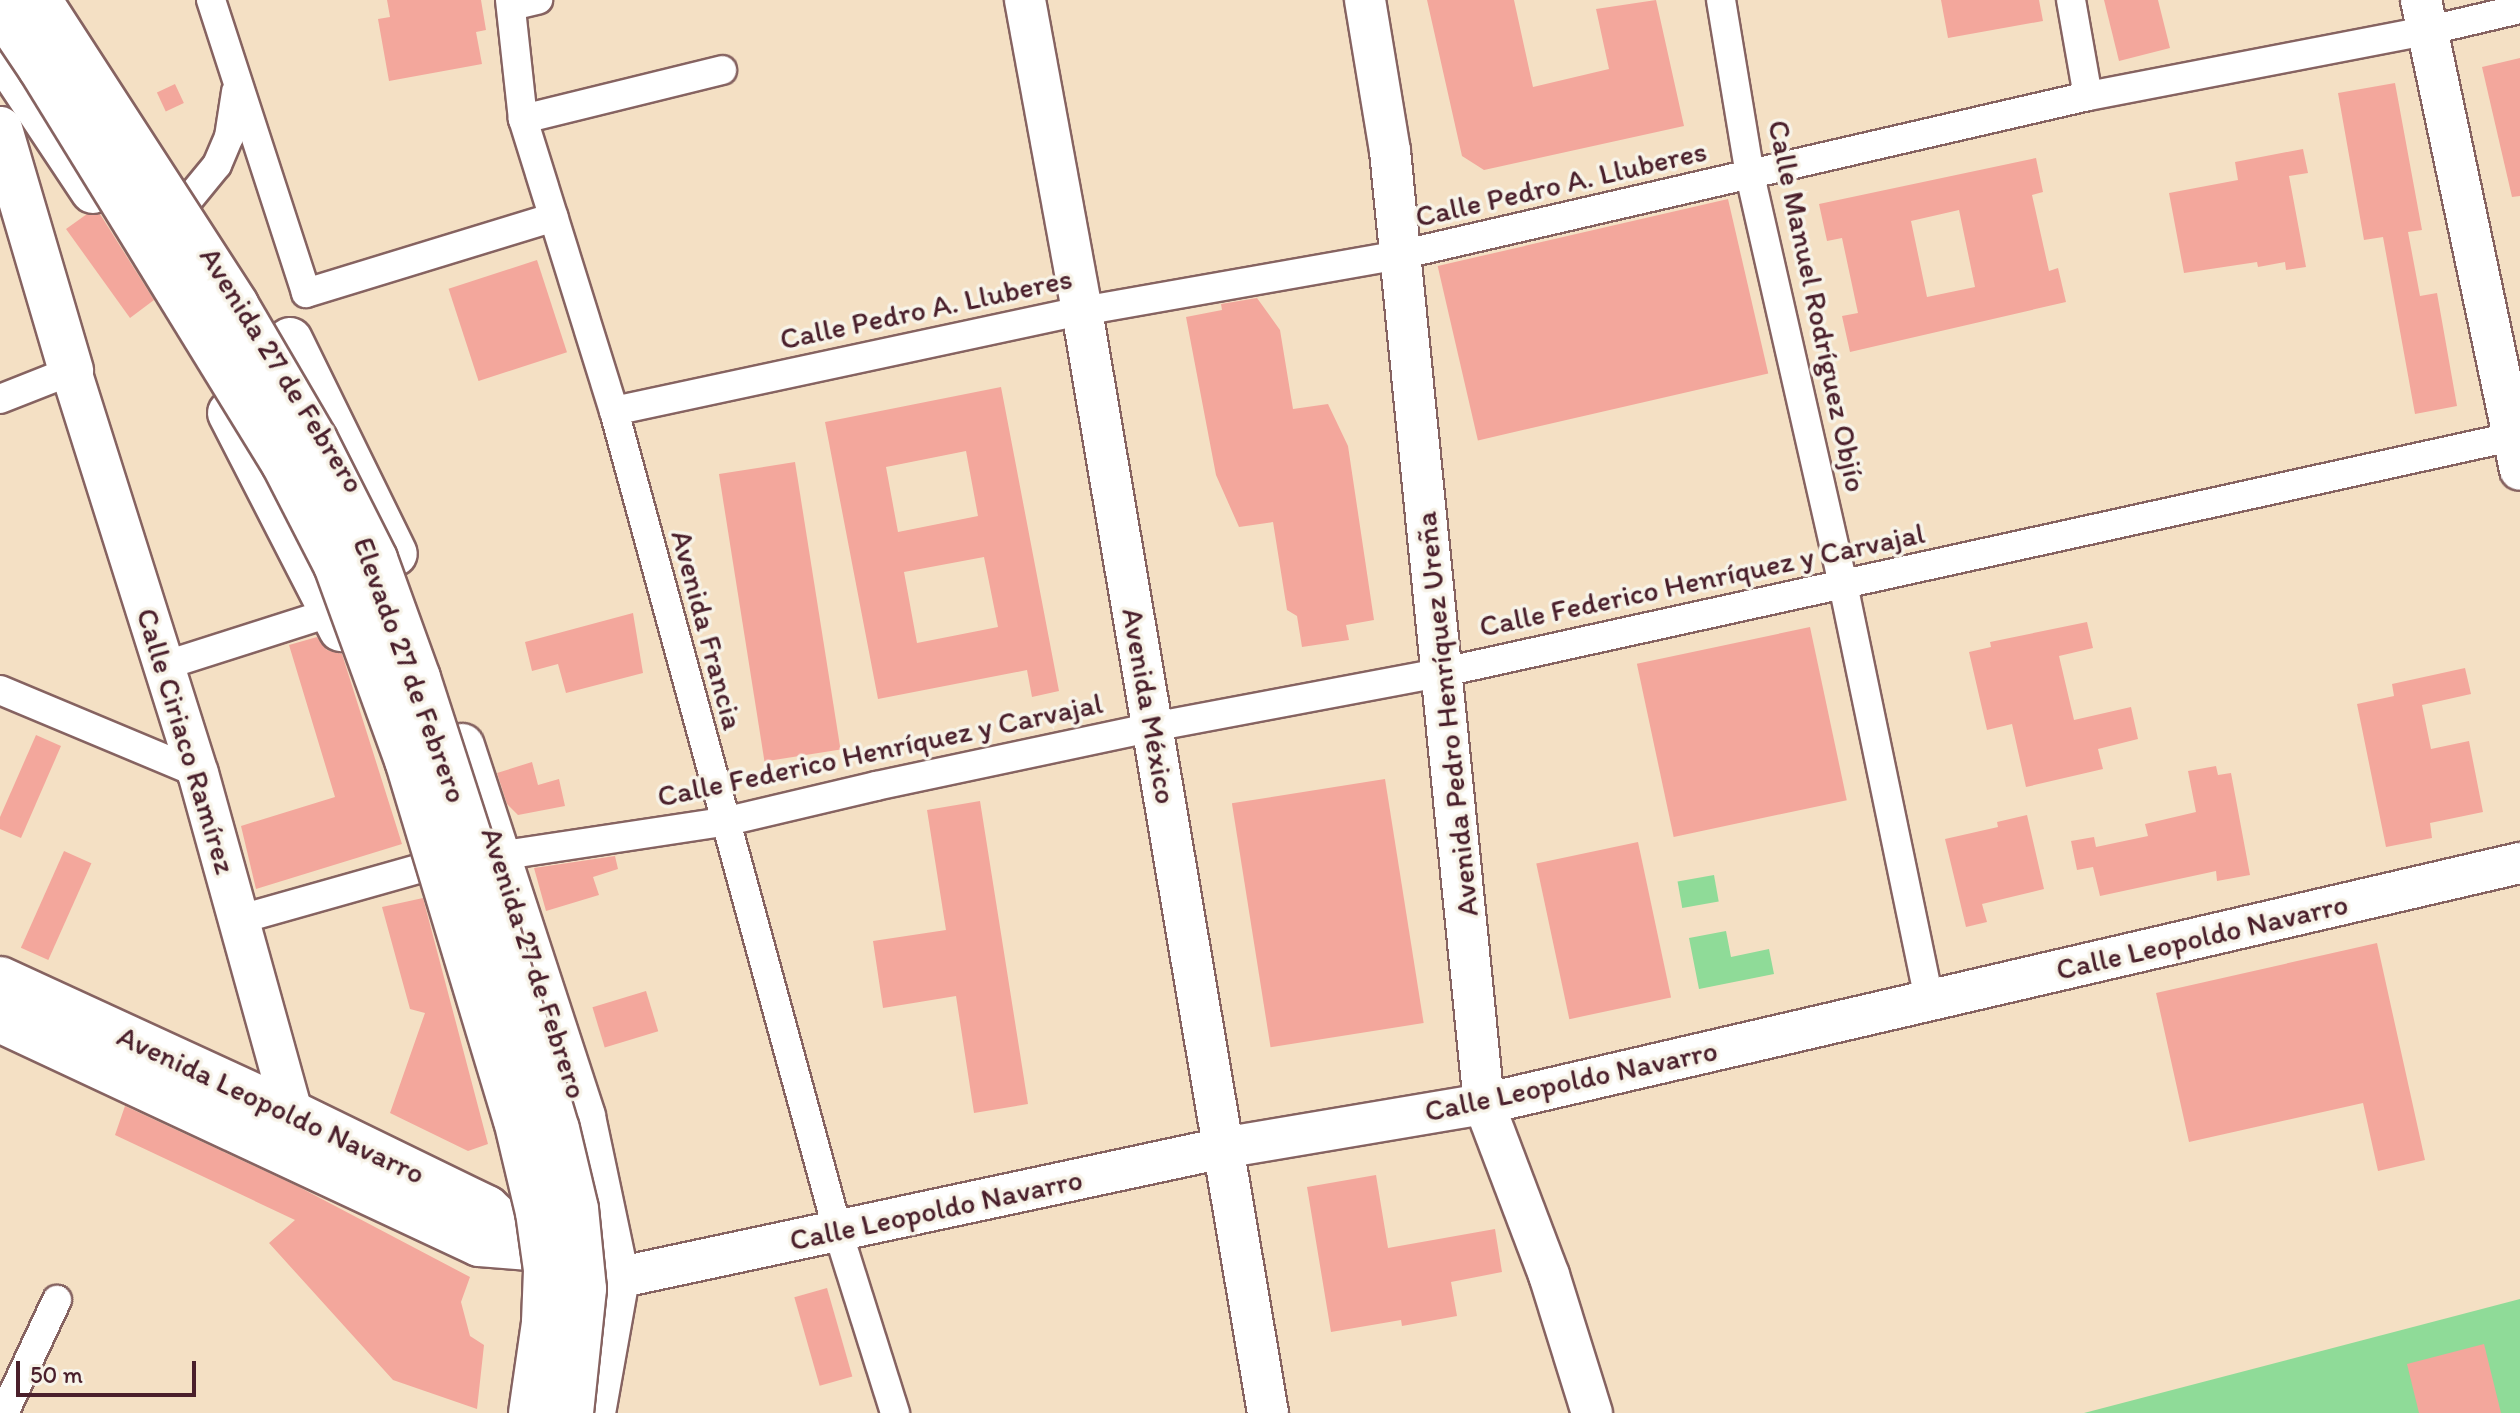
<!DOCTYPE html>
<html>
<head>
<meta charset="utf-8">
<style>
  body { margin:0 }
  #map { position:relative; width:2520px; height:1413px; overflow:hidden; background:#f4e0c4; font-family:Itim,sans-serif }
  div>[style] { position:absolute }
  .green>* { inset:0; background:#8fdb98; transform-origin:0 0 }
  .building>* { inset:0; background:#f3a79c; transform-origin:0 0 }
  .roads { filter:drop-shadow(2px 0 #866361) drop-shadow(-2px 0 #866361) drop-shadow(0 2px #866361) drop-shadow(0 -2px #866361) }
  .street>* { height:28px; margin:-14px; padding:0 14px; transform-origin:14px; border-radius:14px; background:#fff }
  .secondary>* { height:40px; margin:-20px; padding:0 20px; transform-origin:20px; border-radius:20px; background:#fff }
  .primary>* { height:44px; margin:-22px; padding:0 22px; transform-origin:22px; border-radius:22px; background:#fff }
  .highway>* { height:44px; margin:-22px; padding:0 22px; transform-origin:22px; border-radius:22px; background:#fff }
  .bridges { filter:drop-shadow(2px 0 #866361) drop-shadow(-2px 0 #866361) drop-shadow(0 2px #866361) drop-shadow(0 -2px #866361) }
  .highway-bridge>* { height:44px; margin:-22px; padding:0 22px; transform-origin:22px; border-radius:22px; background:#fff }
  span { translate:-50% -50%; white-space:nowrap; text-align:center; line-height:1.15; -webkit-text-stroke:7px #f7f3e8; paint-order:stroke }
  .street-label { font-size:30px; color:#4a1f2b }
  .scale { position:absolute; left:16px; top:1361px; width:180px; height:36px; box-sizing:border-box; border:4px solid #4a1f2b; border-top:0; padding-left:10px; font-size:24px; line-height:28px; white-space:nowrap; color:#4a1f2b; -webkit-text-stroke:6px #f7f3e8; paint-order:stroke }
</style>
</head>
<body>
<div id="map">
  <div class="green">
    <i style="left:1714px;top:875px;width:27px;height:37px;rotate:80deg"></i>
    <i style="clip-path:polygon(1726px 931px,1731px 957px,1769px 949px,1774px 974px,1699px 989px,1689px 938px)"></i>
    <i style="clip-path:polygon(2520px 1299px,2520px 1413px,2084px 1413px)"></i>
  </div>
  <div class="building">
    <i style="clip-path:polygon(387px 0,481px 0,486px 30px,476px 32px,482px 64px,389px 81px,378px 19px,390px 17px)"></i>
    <i style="clip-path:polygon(1427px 0,1514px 0,1533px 87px,1609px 69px,1596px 9px,1656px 0,1684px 126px,1484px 170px,1462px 156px)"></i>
    <i style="clip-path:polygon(1941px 0,2039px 0,2043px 21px,1948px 38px)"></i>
    <i style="clip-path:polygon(2104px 0,2158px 0,2170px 48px,2119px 61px)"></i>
    <i style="clip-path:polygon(2520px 58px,2520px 196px,2512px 197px,2482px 67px)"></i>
    <i style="clip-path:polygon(2395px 83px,2422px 230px,2408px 232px,2420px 296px,2437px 293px,2457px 406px,2415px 414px,2383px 237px,2364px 240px,2338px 93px)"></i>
    <i style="left:175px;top:84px;width:21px;height:20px;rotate:65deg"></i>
    <i style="clip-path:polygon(2303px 149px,2308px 173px,2289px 176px,2306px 267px,2286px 270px,2285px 262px,2258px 267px,2257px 262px,2184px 273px,2169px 193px,2238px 180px,2235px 162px)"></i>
    <i style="clip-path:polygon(evenodd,2036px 158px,2043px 192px,2032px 195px,2049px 271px,2058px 268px,2066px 302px,1850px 352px,1842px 316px,1858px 313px,1842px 238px,1827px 241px,1819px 204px,2036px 158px,1959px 210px,1975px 287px,1927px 297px,1911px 221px,1959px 210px)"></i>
    <i style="left:1728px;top:199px;width:179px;height:298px;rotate:77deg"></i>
    <i style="clip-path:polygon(87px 214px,100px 214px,154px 300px,130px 318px,66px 229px)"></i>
    <i style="left:537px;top:260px;width:97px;height:93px;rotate:72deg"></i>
    <i style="clip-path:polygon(1257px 298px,1280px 330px,1293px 409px,1328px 404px,1348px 446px,1374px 620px,1346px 625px,1349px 640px,1302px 647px,1297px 616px,1287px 610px,1273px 522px,1239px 527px,1216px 475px,1186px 317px,1222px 310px,1221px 304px)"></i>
    <i style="clip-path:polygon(evenodd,1001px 387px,1059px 691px,1032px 697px,1027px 670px,878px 699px,825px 422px,1001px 387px,966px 451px,978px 516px,898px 532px,886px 467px,966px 451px,1001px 387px,984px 557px,998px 627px,917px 643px,904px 572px,984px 557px)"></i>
    <i style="left:795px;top:462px;width:291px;height:77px;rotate:81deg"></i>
    <i style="clip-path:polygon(633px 613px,643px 673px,566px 693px,558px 664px,532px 671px,525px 642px)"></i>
    <i style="clip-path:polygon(2087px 622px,2093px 648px,2059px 656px,2074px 720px,2131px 707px,2138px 739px,2098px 749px,2103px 769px,2026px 787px,2012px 724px,1987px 730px,1969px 652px,1991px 647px,1990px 642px)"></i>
    <i style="left:1810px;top:627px;width:177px;height:177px;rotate:78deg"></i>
    <i style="clip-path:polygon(317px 637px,327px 650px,342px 654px,402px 844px,256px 889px,241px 826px,335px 797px,289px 645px)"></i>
    <i style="clip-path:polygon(2465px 668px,2471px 694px,2422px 705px,2431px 749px,2469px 741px,2483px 812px,2430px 823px,2432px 838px,2386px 847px,2357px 704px,2394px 696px,2392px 684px)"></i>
    <i style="clip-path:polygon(36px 735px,61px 746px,21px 838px,0 829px,0 817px)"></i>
    <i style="clip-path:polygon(532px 762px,538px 785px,559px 779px,565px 806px,518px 815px,507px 804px,497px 773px)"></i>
    <i style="clip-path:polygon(2216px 766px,2218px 775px,2231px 773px,2250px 875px,2217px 881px,2216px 871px,2100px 896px,2093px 867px,2077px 870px,2071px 841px,2094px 837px,2096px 847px,2148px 836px,2145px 824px,2196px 812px,2188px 771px)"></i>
    <i style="left:1385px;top:779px;width:247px;height:155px;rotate:81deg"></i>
    <i style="clip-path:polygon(980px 801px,1028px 1104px,974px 1113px,956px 996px,883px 1008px,873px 941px,946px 930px,927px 810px)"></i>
    <i style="clip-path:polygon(2027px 815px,2044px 889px,1982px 904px,1987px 922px,1966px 927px,1945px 839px,1998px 827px,1997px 822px)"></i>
    <i style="left:1638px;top:842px;width:159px;height:104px;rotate:78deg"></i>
    <i style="left:64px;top:851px;width:30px;height:106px;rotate:24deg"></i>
    <i style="clip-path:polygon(615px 856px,618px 869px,593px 877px,599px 895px,546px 911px,534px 868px)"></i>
    <i style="clip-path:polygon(423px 898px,488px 1144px,468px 1151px,390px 1113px,425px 1013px,410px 1009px,382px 907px)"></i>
    <i style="clip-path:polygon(2377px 943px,2425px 1160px,2378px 1171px,2363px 1103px,2189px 1142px,2156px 993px)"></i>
    <i style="left:646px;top:991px;width:42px;height:56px;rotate:73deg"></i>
    <i style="clip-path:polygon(125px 1106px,299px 1187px,470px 1277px,461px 1302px,470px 1336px,484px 1345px,477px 1409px,393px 1380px,269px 1243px,295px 1220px,115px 1135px)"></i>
    <i style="clip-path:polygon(1376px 1175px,1388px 1248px,1495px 1229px,1502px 1272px,1451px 1282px,1457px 1316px,1402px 1326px,1401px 1320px,1331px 1332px,1307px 1187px)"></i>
    <i style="left:827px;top:1288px;width:92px;height:34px;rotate:74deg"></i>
    <i style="clip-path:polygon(2484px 1344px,2501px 1413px,2419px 1413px,2407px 1364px)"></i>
  </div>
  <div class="roads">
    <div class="street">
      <i style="left:211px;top:0;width:308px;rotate:72deg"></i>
      <i style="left:306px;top:293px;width:259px;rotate:-17deg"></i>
      <i style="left:510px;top:0;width:120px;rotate:83.8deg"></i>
      <i style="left:523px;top:119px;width:306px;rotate:72.7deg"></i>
      <i style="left:614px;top:411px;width:851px;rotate:74.74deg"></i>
      <i style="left:838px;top:1232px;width:190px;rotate:72.5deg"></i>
      <i style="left:1721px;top:0;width:177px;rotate:80.6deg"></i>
      <i style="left:1750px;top:175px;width:419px;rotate:77.2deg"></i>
      <i style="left:1843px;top:584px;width:426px;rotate:78.3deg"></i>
      <i style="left:2071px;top:0;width:97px;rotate:80deg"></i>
      <i style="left:511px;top:6px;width:28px;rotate:-13deg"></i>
      <i style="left:523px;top:119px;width:205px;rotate:-13.8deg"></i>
      <i style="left:180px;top:210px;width:58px;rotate:-50.6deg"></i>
      <i style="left:217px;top:165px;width:30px;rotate:-67deg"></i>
      <i style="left:229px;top:137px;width:46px;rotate:-81.2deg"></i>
      <i style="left:0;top:399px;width:76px;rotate:-21.5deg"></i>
      <i style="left:71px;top:371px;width:15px;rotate:-127deg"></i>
      <i style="left:614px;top:411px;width:479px;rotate:-12.1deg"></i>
      <i style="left:1082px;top:311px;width:323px;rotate:-10deg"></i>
      <i style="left:1400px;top:255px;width:706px;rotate:-13.01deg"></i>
      <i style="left:2088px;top:96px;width:344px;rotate:-10.9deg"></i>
      <i style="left:2426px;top:31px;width:97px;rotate:-13.2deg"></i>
      <i style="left:163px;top:666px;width:181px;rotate:-17.7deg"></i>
      <i style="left:0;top:690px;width:215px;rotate:22.7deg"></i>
      <i style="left:241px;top:919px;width:191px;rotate:-15.8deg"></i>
      <i style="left:425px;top:867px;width:302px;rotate:-8.6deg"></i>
      <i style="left:724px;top:822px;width:156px;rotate:-13.3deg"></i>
      <i style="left:876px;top:786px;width:283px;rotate:-12deg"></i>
      <i style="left:1153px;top:727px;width:296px;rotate:-10.7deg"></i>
      <i style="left:1444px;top:672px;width:1102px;rotate:-12.42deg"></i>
      <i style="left:4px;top:1413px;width:125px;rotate:-64.9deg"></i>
    </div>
    <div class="secondary">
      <i style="left:1025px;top:0;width:316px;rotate:79.6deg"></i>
      <i style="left:1082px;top:311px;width:1118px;rotate:80.42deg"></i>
      <i style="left:1365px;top:0;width:153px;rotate:80.6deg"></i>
      <i style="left:1390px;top:151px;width:958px;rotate:84.37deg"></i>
      <i style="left:1484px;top:1104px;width:183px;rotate:69.2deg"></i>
      <i style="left:1549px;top:1275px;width:145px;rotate:72.7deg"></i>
      <i style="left:2421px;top:0;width:480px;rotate:78.1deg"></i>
      <i style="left:71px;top:371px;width:422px;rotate:72.5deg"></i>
      <i style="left:198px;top:773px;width:353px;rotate:74.5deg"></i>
      <i style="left:617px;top:1278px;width:620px;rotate:-12.11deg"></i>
      <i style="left:1223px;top:1148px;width:265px;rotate:-9.6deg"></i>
      <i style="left:1484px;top:1104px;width:1064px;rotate:-13.1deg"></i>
    </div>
    <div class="primary">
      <i style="left:0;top:51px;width:168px;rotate:56.4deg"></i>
      <i style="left:230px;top:413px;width:243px;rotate:62.8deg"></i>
      <i style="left:462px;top:746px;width:390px;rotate:71.9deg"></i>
      <i style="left:583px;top:1117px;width:165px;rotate:78.1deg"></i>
      <i style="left:617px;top:1278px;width:137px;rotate:100.1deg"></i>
      <i style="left:0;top:979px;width:321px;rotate:24.7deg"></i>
      <i style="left:292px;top:1113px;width:217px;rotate:26deg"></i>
      <i style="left:487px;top:1208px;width:59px;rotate:42.9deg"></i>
      <i style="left:0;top:1020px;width:529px;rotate:25.06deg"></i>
      <i style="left:479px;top:1244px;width:51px;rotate:4.5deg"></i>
      <i style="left:530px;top:1248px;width:50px;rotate:18.8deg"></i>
    </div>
    <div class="highway">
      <i style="left:0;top:129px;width:252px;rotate:73.6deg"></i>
      <i style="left:290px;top:340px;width:238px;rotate:63.9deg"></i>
    </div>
  </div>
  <div class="bridges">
    <div class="highway-bridge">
      <i style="left:39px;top:0;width:363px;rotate:57.1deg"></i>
      <i style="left:236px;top:305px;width:156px;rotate:59.7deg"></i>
      <i style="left:315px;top:440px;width:133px;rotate:63.2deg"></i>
      <i style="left:375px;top:559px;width:127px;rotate:70.1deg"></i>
      <i style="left:418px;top:678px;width:189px;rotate:72.1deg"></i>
      <i style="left:476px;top:858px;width:283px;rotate:73.4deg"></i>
      <i style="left:557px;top:1129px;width:82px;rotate:76.6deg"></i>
      <i style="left:576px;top:1209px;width:80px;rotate:84.3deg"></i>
      <i style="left:584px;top:1289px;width:125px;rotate:96deg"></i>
      <i style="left:0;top:8px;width:73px;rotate:56.1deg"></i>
      <i style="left:41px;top:69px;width:462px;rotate:58.4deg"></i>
      <i style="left:283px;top:462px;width:116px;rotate:62.8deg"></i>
      <i style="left:336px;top:565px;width:208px;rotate:70deg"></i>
      <i style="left:407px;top:760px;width:376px;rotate:73.2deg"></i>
      <i style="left:516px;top:1120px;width:95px;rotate:76.6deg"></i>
      <i style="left:538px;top:1212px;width:59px;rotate:82.1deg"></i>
      <i style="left:546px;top:1270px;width:53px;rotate:92.2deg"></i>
      <i style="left:544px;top:1323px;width:91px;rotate:98.2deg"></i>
    </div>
  </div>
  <div class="street-label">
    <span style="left:1561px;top:184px;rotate:-13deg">Calle Pedro A. Lluberes</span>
    <span style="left:1817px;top:306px;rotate:78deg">Calle Manuel Rodríguez Objío</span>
    <span style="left:926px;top:309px;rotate:-12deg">Calle Pedro A. Lluberes</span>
    <span style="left:282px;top:370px;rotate:58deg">Avenida 27 de Febrero</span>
    <span style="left:1702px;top:580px;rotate:-12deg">Calle Federico Henríquez y Carvajal</span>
    <span style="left:707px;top:630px;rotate:75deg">Avenida Francia</span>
    <span style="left:410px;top:670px;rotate:70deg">Elevado 27 de Febrero</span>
    <span style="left:1149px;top:706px;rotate:80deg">Avenida México</span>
    <span style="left:1447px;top:714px;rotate:-96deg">Avenida Pedro Henríquez Ureña</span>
    <span style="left:186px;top:741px;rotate:73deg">Calle Ciriaco Ramírez</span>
    <span style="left:880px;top:750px;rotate:-12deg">Calle Federico Henríquez y Carvajal</span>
    <span style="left:2202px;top:937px;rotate:-13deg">Calle Leopoldo Navarro</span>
    <span style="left:534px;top:963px;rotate:72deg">Avenida 27 de Febrero</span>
    <span style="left:1571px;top:1081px;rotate:-12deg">Calle Leopoldo Navarro</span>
    <span style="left:271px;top:1105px;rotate:25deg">Avenida Leopoldo Navarro</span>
    <span style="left:936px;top:1210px;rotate:-12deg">Calle Leopoldo Navarro</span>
  </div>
  <div class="scale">50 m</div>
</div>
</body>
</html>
